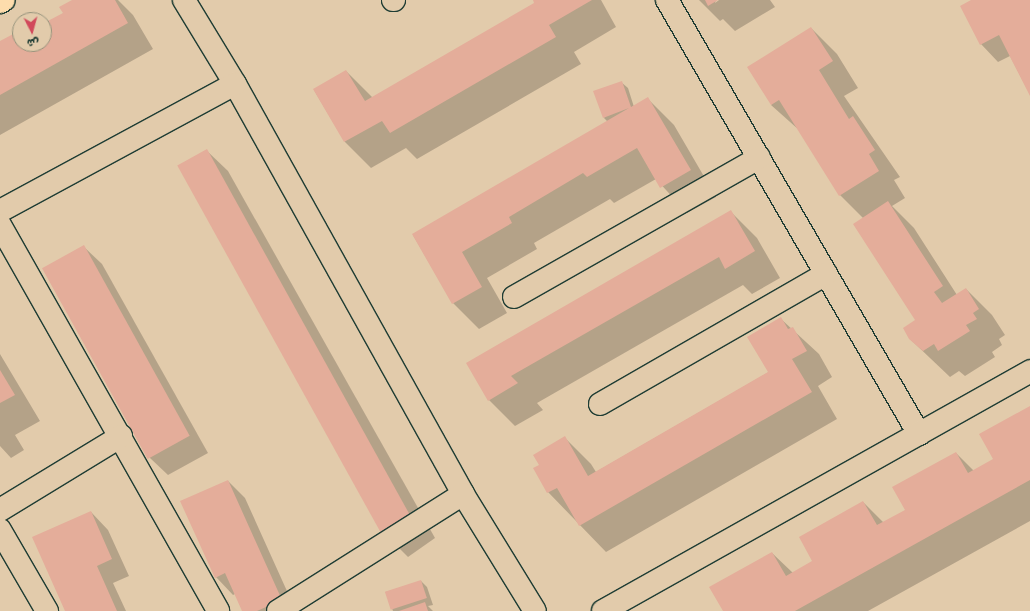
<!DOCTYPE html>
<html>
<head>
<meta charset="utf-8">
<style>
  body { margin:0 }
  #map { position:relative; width:1030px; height:611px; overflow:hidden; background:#e2cbab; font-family:Delius,"Playpen Sans Arabic",sans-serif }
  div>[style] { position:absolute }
  .shadow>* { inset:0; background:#0003 }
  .building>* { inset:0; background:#e4ad9a; transform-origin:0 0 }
  .roads { filter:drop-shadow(1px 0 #1f3d34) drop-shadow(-1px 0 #1f3d34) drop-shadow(0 1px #1f3d34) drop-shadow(0 -1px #1f3d34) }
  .minor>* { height:22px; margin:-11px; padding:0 11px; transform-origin:11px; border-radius:11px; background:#e2cbab }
  .major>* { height:22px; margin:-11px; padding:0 11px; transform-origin:11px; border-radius:11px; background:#fddcac }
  span { translate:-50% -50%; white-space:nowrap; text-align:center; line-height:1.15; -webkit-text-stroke:3px #e2cbab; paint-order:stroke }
  .north { position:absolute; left:12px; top:12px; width:40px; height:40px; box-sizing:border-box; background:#e2cbab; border:1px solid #94927b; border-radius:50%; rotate:174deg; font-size:11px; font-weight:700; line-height:16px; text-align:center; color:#1f3d34 }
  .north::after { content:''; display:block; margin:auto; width:14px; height:18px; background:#d1495b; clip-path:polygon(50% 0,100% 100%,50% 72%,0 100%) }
</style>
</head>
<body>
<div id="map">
  <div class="shadow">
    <i style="clip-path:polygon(74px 0,118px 0,133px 15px,153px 49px,0 135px,0 43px,17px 33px,20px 37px,20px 44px,44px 44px,44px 25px,64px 13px)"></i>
    <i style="clip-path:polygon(534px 0,601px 0,616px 27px,574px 52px,581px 64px,417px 159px,406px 148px,371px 168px,345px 142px,314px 90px,346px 71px,373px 98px,536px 3px)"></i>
    <i style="clip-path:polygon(699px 0,716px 0,715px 3px,719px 0,770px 0,775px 7px,735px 31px,723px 19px,720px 21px)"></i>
    <i style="clip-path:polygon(973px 0,1030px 0,1030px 94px,1010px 56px,998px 62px,981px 44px)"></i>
    <i style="clip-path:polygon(811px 28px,837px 54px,858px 88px,844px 96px,900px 177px,894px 180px,905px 198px,892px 206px,914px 228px,957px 295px,966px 289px,992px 315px,1005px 335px,999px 339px,1002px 345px,992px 352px,995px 357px,965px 376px,959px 371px,950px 377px,910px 339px,916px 320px,863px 218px,840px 195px,799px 130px,771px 105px)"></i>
    <i style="clip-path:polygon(621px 82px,628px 88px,634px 107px,648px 99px,674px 125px,716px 197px,687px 213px,656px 179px,614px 203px,610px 199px,534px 243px,537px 249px,487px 278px,507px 313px,479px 329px,453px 303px,413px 235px,608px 122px,604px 118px)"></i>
    <i style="clip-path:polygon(206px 150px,228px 171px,435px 538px,408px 557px,387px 536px)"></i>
    <i style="clip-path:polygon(731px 212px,757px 238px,780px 278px,752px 294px,743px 285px,537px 403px,543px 410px,515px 426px,489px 400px,468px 363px)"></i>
    <i style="clip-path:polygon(84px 247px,102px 264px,208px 453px,168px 475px,150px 458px)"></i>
    <i style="clip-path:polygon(781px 319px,819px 354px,832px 377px,818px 386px,837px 419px,606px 552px,548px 492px,540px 465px,565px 438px,591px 464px,596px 472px,769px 372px)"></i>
    <i style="clip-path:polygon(0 354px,40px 421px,15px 435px,24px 450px,11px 458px,0 446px)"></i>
    <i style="clip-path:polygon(1030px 407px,1030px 521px,868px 611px,724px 611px,772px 553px,793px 573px,814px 562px,863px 502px,884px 523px,906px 510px,956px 453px,974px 471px,994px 460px)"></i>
    <i style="clip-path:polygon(228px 481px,245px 498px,296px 611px,243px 611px,235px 594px,233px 595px,216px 577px)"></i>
    <i style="clip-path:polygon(91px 512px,108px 530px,129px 576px,113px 583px,126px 611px,66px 611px)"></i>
    <i style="clip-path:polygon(421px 581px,427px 587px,433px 605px,428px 606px,433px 611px,393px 611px,386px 592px)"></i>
  </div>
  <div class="building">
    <i style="clip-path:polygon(72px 0,115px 0,128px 23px,0 95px,0 41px,17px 32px,20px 44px,44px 44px,44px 23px,63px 13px,59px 7px)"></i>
    <i style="clip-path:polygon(533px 0,592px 0,549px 25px,556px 37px,390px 133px,382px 121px,344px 142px,313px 89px,346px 70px,365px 101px,534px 3px)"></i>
    <i style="clip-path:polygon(705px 0,718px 0,708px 6px)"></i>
    <i style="clip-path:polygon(971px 0,1030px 0,1030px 96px,999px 35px,980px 45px,960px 6px)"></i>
    <i style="clip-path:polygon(811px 27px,833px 61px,819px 70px,849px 119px,853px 116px,875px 150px,869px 154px,879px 171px,839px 196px,779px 100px,771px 105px,747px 67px)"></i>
    <i style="clip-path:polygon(622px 81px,631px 107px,648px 97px,691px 170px,660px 188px,637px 148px,587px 177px,583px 173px,509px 217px,512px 223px,462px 252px,482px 287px,452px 304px,412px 234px,629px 108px,603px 118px,593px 91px)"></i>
    <i style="left:207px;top:149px;width:422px;height:34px;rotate:61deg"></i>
    <i style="clip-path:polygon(888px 201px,943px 286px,934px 292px,942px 303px,966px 288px,979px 309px,973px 313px,977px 319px,966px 325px,970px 331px,938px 351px,934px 344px,923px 351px,909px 339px,903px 328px,915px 320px,853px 224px)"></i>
    <i style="clip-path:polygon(731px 210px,755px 251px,725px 269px,719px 257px,511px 376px,518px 383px,488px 401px,466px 363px)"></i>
    <i style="left:84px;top:245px;width:218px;height:48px;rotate:61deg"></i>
    <i style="clip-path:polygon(781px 317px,788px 329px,793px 327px,807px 351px,792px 359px,812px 392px,579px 526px,557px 488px,547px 493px,533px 468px,539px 465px,533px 455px,565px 436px,588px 476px,768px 372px,747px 337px)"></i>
    <i style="clip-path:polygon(0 370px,15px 395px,0 403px)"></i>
    <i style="clip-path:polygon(1030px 406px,1030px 480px,795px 611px,723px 611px,709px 587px,772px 552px,786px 576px,812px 561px,799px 537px,863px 501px,877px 525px,905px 510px,892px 487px,956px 452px,968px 473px,993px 459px,979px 434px)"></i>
    <i style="clip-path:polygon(228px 480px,282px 600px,257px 611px,242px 611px,225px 573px,215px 578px,180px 501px)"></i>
    <i style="clip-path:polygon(91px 511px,112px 559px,97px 566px,117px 611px,65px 611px,32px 537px)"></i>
    <i style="left:421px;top:580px;width:19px;height:38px;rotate:72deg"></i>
    <i style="clip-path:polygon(425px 602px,428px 611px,399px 611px)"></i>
  </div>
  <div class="roads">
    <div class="minor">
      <i style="left:184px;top:0;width:98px;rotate:58.7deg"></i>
      <i style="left:235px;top:84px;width:469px;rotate:60.9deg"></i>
      <i style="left:463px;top:494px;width:137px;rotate:58.4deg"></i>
      <i style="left:393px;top:0;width:1px"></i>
      <i style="left:667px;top:0;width:502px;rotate:59.86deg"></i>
      <i style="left:0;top:211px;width:267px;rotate:-28.4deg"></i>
      <i style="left:0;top:225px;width:443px;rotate:60.5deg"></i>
      <i style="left:514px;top:297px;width:282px;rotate:-29.6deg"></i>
      <i style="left:600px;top:404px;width:261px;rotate:-29.9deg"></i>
      <i style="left:0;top:510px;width:142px;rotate:-31.4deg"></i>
      <i style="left:0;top:530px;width:94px;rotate:59.9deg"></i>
      <i style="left:278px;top:611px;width:219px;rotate:-32.3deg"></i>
      <i style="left:603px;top:611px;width:490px;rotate:-29.3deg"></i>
    </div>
    <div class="major">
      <i style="left:0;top:2px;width:4px;rotate:-27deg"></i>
    </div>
  </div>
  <div class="north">ش</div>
</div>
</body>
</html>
